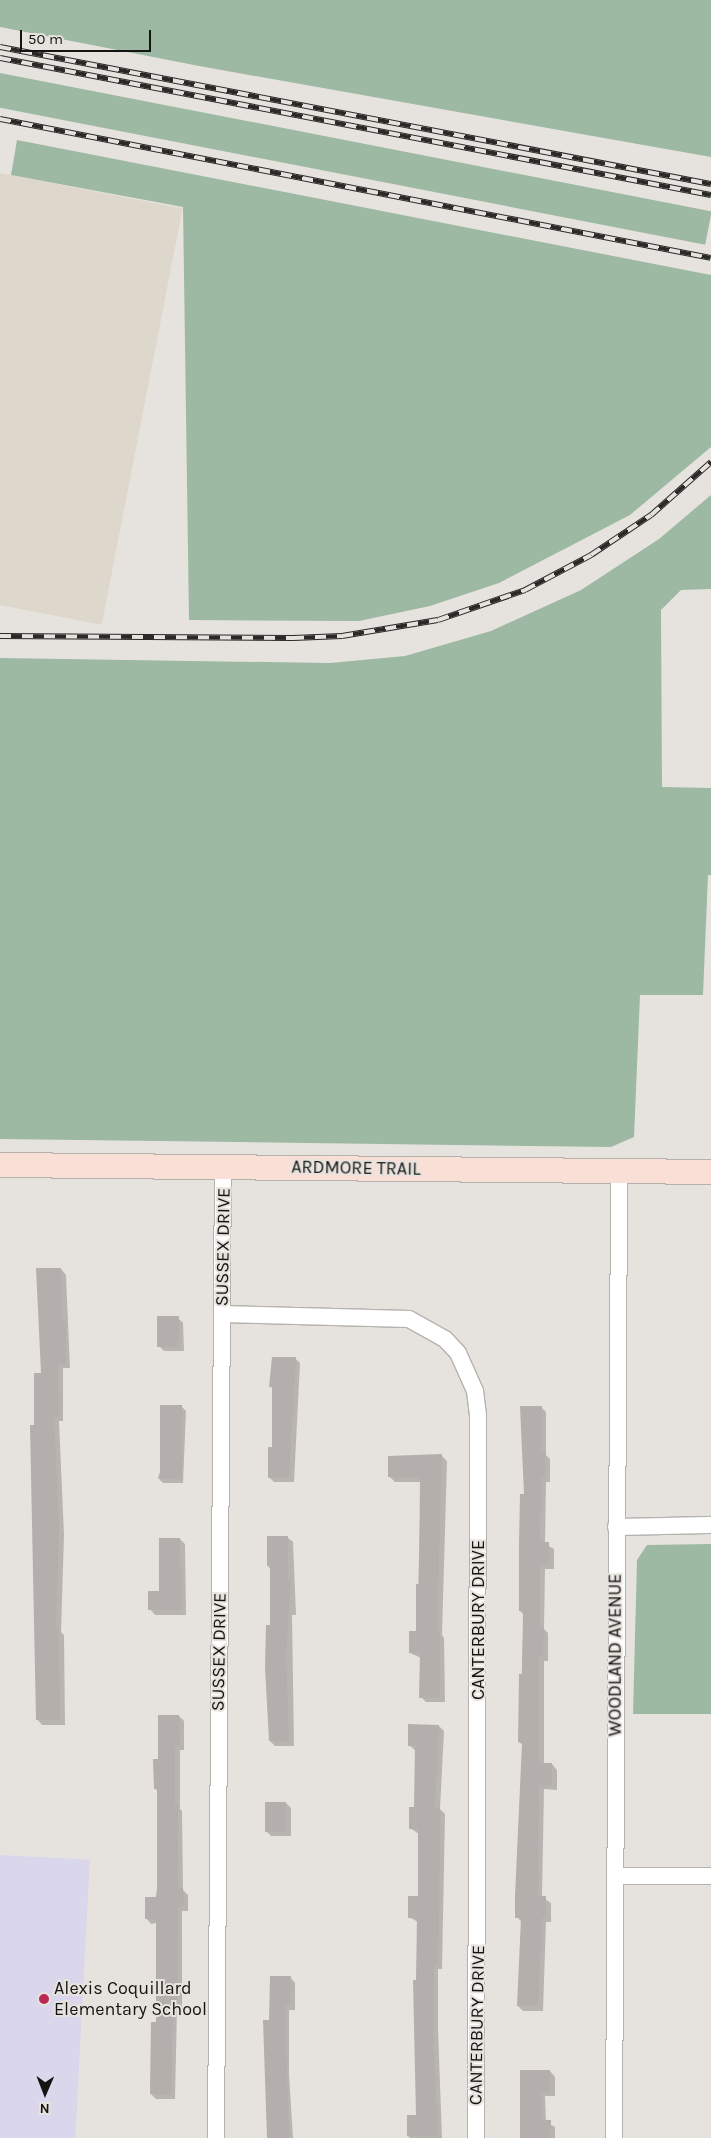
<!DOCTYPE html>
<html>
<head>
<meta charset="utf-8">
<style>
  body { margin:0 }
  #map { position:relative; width:711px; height:2138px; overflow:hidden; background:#e6e3de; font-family:Karla,sans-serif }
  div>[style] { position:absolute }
  .built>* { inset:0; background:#ded7cb; transform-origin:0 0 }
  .education>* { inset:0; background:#dad6ec; transform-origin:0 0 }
  .green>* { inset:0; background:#9eb9a3; transform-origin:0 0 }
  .shadow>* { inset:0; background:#0003 }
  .building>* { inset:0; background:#b4aeac; transform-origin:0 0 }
  .roads { filter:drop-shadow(1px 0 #b5b2ae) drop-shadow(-1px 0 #b5b2ae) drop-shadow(0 1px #b5b2ae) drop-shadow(0 -1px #b5b2ae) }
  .street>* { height:16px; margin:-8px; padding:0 8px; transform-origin:8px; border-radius:8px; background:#fff }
  .secondary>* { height:24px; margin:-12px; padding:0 12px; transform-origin:12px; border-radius:12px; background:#fadfd6 }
  .rail>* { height:5.5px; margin-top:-2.75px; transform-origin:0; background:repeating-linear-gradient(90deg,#e6e3de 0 11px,#2a2928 0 22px); box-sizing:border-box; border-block:1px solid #2a2928 }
  .dots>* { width:14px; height:14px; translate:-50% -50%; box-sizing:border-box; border:2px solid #e6e3de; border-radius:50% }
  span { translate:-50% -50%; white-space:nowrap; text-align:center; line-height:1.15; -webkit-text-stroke:4px #e6e3de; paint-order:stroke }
  .street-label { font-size:18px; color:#151413 }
  .poi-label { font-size:18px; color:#151413 }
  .left { translate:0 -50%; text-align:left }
  .north { position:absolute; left:20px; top:2068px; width:50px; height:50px; -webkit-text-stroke:4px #e6e3de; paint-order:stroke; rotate:181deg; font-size:14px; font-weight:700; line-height:20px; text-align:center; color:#151413 }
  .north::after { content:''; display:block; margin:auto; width:18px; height:22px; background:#151413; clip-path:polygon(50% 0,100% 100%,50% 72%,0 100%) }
  .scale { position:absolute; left:20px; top:30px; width:131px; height:22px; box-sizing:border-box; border:2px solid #151413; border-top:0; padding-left:6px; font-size:15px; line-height:18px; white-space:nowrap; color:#151413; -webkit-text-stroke:4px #e6e3de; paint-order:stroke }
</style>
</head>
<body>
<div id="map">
  <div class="built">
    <i style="left:0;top:173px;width:186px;height:424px;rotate:11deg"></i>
  </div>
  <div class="education">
    <i style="left:0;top:1855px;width:90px;height:283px;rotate:3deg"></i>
  </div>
  <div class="green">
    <i style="clip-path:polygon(0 0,711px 0,711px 157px,199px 66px,0 27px)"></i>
    <i style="left:0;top:73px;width:725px;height:34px;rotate:11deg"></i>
    <i style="clip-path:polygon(17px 140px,711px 275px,711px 447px,630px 515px,499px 583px,430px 606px,359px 621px,189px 620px,183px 207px,11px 175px)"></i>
    <i style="clip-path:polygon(711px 495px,711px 589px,681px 590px,661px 610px,662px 787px,711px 788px,711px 875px,708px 875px,703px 995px,640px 995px,634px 1137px,611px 1147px,0 1139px,0 658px,330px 663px,405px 656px,491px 631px,581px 590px,659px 539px)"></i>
    <i style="clip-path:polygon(711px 1544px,711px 1714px,633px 1714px,637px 1560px,647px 1545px)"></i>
  </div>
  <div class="shadow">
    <i style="clip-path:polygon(61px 1269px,66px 1275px,70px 1368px,63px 1368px,63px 1421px,59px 1421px,64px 1535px,61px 1632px,64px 1635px,65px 1725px,42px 1725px,37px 1719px,35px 1426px)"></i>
    <i style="clip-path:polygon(178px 1318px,183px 1323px,184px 1351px,164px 1351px,159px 1346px)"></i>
    <i style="clip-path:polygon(295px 1358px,300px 1363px,294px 1482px,274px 1482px,269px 1477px,274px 1449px,273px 1389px,271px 1387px)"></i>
    <i style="clip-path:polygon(181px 1406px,186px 1411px,183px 1483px,163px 1483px,158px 1478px)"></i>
    <i style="clip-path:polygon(541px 1407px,546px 1412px,546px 1455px,550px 1459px,550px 1482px,546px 1482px,545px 1544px,554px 1549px,554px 1569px,545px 1569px,544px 1629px,548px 1633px,548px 1661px,544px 1661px,544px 1765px,552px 1764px,557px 1770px,557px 1790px,544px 1789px,542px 1897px,551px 1903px,551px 1922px,546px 1922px,543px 2011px,523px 2011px,518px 2006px,522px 1922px,517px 1917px,523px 1745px,519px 1742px,524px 1615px,520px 1611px,525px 1495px)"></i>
    <i style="clip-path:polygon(442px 1456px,447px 1461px,442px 1635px,444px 1638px,445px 1702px,426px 1702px,421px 1697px,421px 1658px,410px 1653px,417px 1633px,421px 1482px,395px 1482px,390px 1477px)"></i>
    <i style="clip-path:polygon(287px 1537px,293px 1542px,296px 1615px,292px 1615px,294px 1746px,275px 1746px,270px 1741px,271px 1570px,268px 1566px)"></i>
    <i style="clip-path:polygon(180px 1539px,185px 1544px,186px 1615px,155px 1615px,150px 1609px,160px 1592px)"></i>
    <i style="clip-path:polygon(179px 1716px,184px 1721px,184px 1750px,180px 1750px,180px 1809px,182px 1811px,183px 1890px,188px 1895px,188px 1911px,182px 1911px,182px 2009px,177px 2009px,175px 2099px,156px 2099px,151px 2094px,157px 2024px,157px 1923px,151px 1924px,146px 1918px,157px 1898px,158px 1792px,155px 1788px,159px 1760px)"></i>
    <i style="clip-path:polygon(439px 1726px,444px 1731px,440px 1809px,445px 1814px,442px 1969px,438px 1969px,438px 2029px,442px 2138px,410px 2138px,408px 2136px,417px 2116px,418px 1922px,409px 1917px,419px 1897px,419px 1834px,410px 1828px,415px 1809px,416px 1751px,410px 1746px)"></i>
    <i style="clip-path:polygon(286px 1803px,291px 1808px,291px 1836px,271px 1836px,266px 1831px)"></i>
    <i style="clip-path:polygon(290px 1977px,295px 1983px,295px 2010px,289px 2010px,289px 2074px,293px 2138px,269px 2138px,270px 2022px)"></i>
    <i style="clip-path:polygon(550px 2071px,555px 2077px,555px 2096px,545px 2096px,546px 2122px,555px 2127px,555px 2138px,521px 2138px)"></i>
  </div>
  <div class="building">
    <i style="clip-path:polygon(36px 1268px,61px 1268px,61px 1320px,66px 1320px,66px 1364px,58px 1364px,59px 1417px,54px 1417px,59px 1529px,56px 1628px,59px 1628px,60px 1720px,36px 1720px,30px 1425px,34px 1425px,34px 1373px,41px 1373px)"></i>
    <i style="left:179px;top:1316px;width:31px;height:22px;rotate:90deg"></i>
    <i style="clip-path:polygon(272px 1357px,296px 1357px,289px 1477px,268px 1478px,268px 1447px,272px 1447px,272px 1387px,269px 1387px)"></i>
    <i style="left:160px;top:1405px;width:22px;height:74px"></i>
    <i style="clip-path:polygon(520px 1406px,542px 1406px,541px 1452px,545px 1452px,545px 1478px,541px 1478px,540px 1542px,549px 1542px,549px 1564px,540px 1564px,540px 1627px,544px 1627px,543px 1656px,539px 1656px,539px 1763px,552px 1763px,552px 1785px,539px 1785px,538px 1896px,546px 1896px,546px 1918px,542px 1918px,538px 2006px,517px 2006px,521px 1918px,515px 1918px,515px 1896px,522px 1743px,518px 1742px,519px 1674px,522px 1674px,523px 1611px,519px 1611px,519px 1543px,520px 1494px,524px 1494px)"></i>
    <i style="clip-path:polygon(442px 1454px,437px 1632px,440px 1632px,440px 1698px,419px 1698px,420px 1653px,409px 1653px,409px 1631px,416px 1631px,416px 1584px,419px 1584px,420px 1478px,388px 1477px,388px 1456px)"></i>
    <i style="clip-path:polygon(267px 1536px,288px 1536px,288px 1580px,291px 1580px,286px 1655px,289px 1741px,269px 1741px,265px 1668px,266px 1625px,270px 1625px,270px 1566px,267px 1566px)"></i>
    <i style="clip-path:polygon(159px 1538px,180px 1538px,181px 1610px,148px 1610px,148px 1591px,159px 1591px)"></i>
    <i style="clip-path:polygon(158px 1715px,179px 1715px,180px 1745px,175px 1745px,175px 1805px,178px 1805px,178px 1888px,183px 1888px,184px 1906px,178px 1907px,177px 2005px,173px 2005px,171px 2095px,150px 2094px,151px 2022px,156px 2022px,156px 1919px,145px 1919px,145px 1897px,156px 1897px,157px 1888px,157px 1789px,154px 1789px,153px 1759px,158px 1759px)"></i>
    <i style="clip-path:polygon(408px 1724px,439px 1725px,435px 1807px,440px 1808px,439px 1918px,438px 1965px,434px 1965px,433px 2023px,438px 2136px,407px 2136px,407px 2115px,416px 2115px,413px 1980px,416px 1980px,417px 1918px,408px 1918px,408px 1896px,418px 1896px,418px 1829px,409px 1829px,409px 1807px,414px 1807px,415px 1746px,408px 1746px)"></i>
    <i style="left:265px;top:1802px;width:21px;height:30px"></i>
    <i style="clip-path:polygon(270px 1976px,291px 1976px,290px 2005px,285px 2005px,289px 2138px,267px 2138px,263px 2020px,269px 2020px)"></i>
    <i style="clip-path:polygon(520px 2070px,550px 2070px,550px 2092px,541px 2092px,541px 2120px,551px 2120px,550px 2138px,520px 2138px)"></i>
  </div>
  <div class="roads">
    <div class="street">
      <i style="left:222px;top:1314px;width:187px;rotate:1.5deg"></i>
      <i style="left:409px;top:1319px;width:41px;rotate:29.1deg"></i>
      <i style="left:445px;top:1339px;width:19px;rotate:47deg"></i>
      <i style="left:458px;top:1353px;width:42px;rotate:65.9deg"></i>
      <i style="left:475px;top:1391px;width:24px;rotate:83deg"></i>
      <i style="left:478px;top:1415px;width:723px;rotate:90.16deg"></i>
      <i style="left:616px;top:1527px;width:95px;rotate:-1.2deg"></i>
      <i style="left:615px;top:1876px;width:96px"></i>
      <i style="left:216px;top:2138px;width:972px;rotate:-89.59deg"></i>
      <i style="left:614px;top:2138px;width:966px;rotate:-89.7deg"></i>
    </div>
    <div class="secondary">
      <i style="left:0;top:1165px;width:711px;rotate:0.56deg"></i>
    </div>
  </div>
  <div class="rail">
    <i style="left:0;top:47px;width:724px;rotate:10.91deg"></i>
    <i style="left:0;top:58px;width:724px;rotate:10.91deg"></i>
    <i style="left:0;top:119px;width:724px;rotate:11.06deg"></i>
    <i style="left:0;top:636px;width:293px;rotate:0.4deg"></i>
    <i style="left:293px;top:638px;width:49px;rotate:-2.3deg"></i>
    <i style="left:342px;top:636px;width:97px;rotate:-9.5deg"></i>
    <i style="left:438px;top:620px;width:92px;rotate:-19deg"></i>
    <i style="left:525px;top:590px;width:75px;rotate:-27.9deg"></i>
    <i style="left:591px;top:555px;width:72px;rotate:-33.7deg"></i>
    <i style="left:651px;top:515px;width:80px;rotate:-41.5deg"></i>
  </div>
  <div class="dots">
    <i style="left:44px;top:1999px;background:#b82851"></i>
  </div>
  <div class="street-label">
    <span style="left:356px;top:1168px;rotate:1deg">ARDMORE TRAIL</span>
    <span style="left:223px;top:1247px;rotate:-89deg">SUSSEX DRIVE</span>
    <span style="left:478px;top:1620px;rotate:-90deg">CANTERBURY DRIVE</span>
    <span style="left:219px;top:1652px;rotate:-89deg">SUSSEX DRIVE</span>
    <span style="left:615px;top:1655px;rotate:-90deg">WOODLAND AVENUE</span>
    <span style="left:477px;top:2025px;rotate:-89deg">CANTERBURY DRIVE</span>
  </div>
  <div class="poi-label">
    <span class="left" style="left:54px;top:1999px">Alexis Coquillard<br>Elementary School</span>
  </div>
  <div class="north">N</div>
  <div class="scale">50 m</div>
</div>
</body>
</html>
